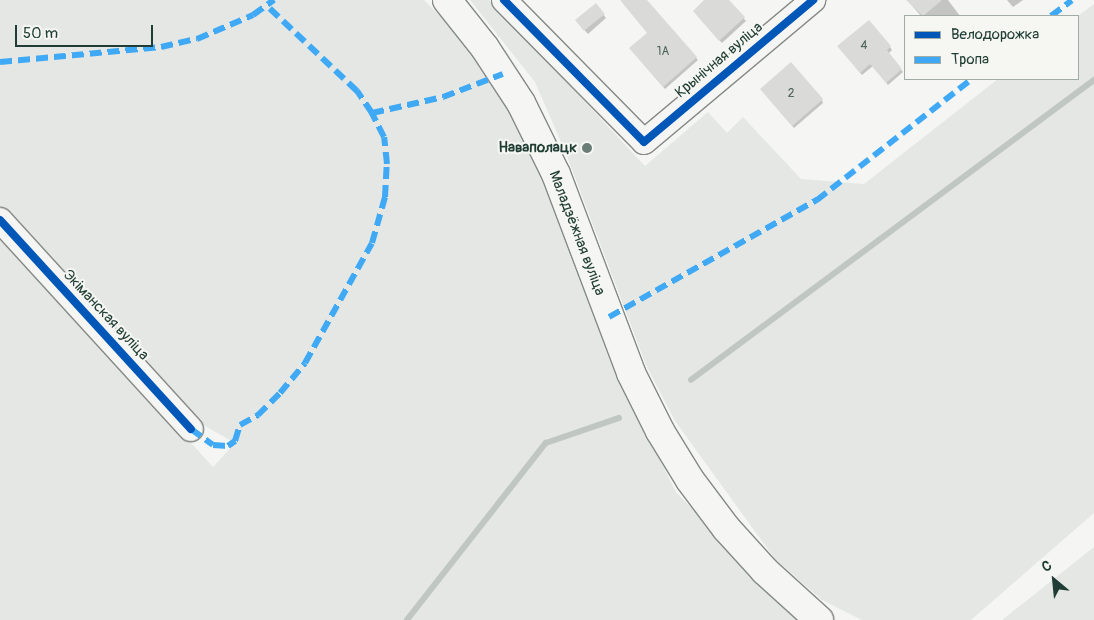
<!DOCTYPE html>
<html>
<head>
<meta charset="utf-8">
<style>
  body { margin:0 }
  #map { position:relative; width:1094px; height:620px; overflow:hidden; background:#f5f5f3; font-family:Pangolin,sans-serif }
  div>[style] { position:absolute }
  .green>* { inset:0; background:#e4e7e3 }
  .shadow>* { inset:0; background:#0003 }
  .stream>* { height:5.5px; margin:-2.75px; padding:0 2.75px; transform-origin:2.75px; border-radius:2.75px; background:#c0c7c3 }
  .building>* { inset:0; background:#dadbd9; transform-origin:0 0 }
  .roads { filter:drop-shadow(1px 0 #858a88) drop-shadow(-1px 0 #858a88) drop-shadow(0 1px #858a88) drop-shadow(0 -1px #858a88) }
  .minor>* { height:24px; margin:-12px; padding:0 12px; transform-origin:12px; border-radius:12px; background:#f5f5f3 }
  .major>* { height:28px; margin:-14px; padding:0 14px; transform-origin:14px; border-radius:14px; background:#f5f5f3 }
  .quiet>* { height:6px; margin-top:-3px; transform-origin:0; background:repeating-linear-gradient(90deg,#3fa9f5 0 12px,transparent 0 18px) }
  .cycleway>* { height:8px; margin:-4px; padding:0 4px; transform-origin:4px; border-radius:4px; background:#0057b8 }
  .dots>* { width:14px; height:14px; translate:-50% -50%; box-sizing:border-box; border:2px solid #f6f6f2; border-radius:50% }
  span { translate:-50% -50%; white-space:nowrap; text-align:center; line-height:1.15; -webkit-text-stroke:4px #f6f6f2; paint-order:stroke }
  .number-label { font-size:12px; color:#4e645d }
  .number-label span { -webkit-text-stroke-width:0 }
  .street-label { font-size:15px; color:#1f3d34 }
  .poi-label { font-size:15px; color:#1f3d34; font-weight:700 }
  .right { translate:-100% -50%; text-align:right }
  .legend { position:absolute; left:904px; top:15px; width:175px; height:65px; box-sizing:border-box; background:#f6f6f2; border:1px solid #a0aca6; margin:0; padding:6px 9px; list-style:none; font-size:15px; color:#1f3d34 }
  .legend li { display:flex; align-items:center; gap:10px; height:25px }
  .legend b { width:25px; border:1px solid #a0aca6 }
  .north { position:absolute; left:1029px; top:555px; width:50px; height:50px; -webkit-text-stroke:4px #f6f6f2; paint-order:stroke; rotate:332deg; font-size:14px; font-weight:700; line-height:20px; text-align:center; color:#1f3d34 }
  .north::after { content:''; display:block; margin:auto; width:18px; height:22px; background:#1f3d34; clip-path:polygon(50% 0,100% 100%,50% 72%,0 100%) }
  .scale { position:absolute; left:15px; top:25px; width:138px; height:22px; box-sizing:border-box; border:2px solid #1f3d34; border-top:0; padding-left:6px; font-size:15px; line-height:18px; white-space:nowrap; color:#1f3d34; -webkit-text-stroke:4px #f6f6f2; paint-order:stroke }
</style>
</head>
<body>
<div id="map">
  <div class="green">
    <i style="clip-path:polygon(0 0,424px 0,479px 55px,545px 179px,608px 356px,676px 492px,798px 620px,0 620px,0 234px,213px 467px,235px 443px,198px 422px,0 206px)"></i>
    <i style="clip-path:polygon(470px 0,490px 0,645px 166px,708px 112px,727px 133px,743px 117px,801px 179px,864px 184px,998px 79px,1078px 79px,1078px 16px,1094px 4px,1094px 513px,971px 620px,862px 620px,822px 600px,775px 559px,675px 421px,646px 365px,567px 156px,535px 82px)"></i>
    <i style="clip-path:polygon(1094px 547px,1094px 620px,1002px 620px)"></i>
  </div>
  <div class="shadow">
    <i style="clip-path:polygon(625px 0,646px 0,698px 60px,665px 89px,633px 52px,649px 33px)"></i>
    <i style="clip-path:polygon(706px 0,728px 0,746px 21px,722px 43px,696px 14px)"></i>
    <i style="clip-path:polygon(907px 0,948px 0,960px 16px,921px 16px)"></i>
    <i style="clip-path:polygon(1007px 0,1023px 0,1013px 7px)"></i>
    <i style="clip-path:polygon(596px 5px,606px 18px,588px 34px,579px 24px)"></i>
    <i style="clip-path:polygon(869px 21px,890px 47px,892px 50px,888px 54px,903px 72px,888px 85px,873px 66px,862px 75px,841px 49px)"></i>
    <i style="clip-path:polygon(763px 92px,822px 100px,823px 103px,794px 128px)"></i>
  </div>
  <div class="stream">
    <i style="left:691px;top:380px;width:502px;rotate:-36.66deg"></i>
    <i style="left:407px;top:620px;width:225px;rotate:-51.9deg"></i>
    <i style="left:546px;top:443px;width:77px;rotate:-18.9deg"></i>
  </div>
  <div class="building">
    <i style="clip-path:polygon(620px 0,647px 0,697px 57px,663px 87px,629px 48px,647px 33px)"></i>
    <i style="clip-path:polygon(704px 0,729px 0,745px 17px,719px 41px,693px 11px)"></i>
    <i style="clip-path:polygon(906px 0,942px 0,923px 16px)"></i>
    <i style="left:596px;top:3px;width:14px;height:27px;rotate:51deg"></i>
    <i style="clip-path:polygon(869px 20px,891px 46px,887px 50px,902px 69px,886px 83px,870px 64px,860px 73px,837px 46px)"></i>
    <i style="left:791px;top:62px;width:49px;height:41px;rotate:49deg"></i>
  </div>
  <div class="roads">
    <div class="minor">
      <i style="left:504px;top:0;width:199px;rotate:45.4deg"></i>
      <i style="left:644px;top:142px;width:221px;rotate:-40deg"></i>
      <i style="left:0;top:220px;width:283px;rotate:47.6deg"></i>
    </div>
    <div class="major">
      <i style="left:447px;top:0;width:61px;rotate:51.6deg"></i>
      <i style="left:485px;top:48px;width:66px;rotate:56.8deg"></i>
      <i style="left:521px;top:103px;width:79px;rotate:63.8deg"></i>
      <i style="left:556px;top:174px;width:213px;rotate:69.3deg"></i>
      <i style="left:631px;top:373px;width:65px;rotate:63.4deg"></i>
      <i style="left:660px;top:431px;width:57px;rotate:58.5deg"></i>
      <i style="left:690px;top:480px;width:60px;rotate:53.1deg"></i>
      <i style="left:726px;top:528px;width:58px;rotate:47.8deg"></i>
      <i style="left:765px;top:571px;width:73px;rotate:42.2deg"></i>
    </div>
  </div>
  <div class="quiet">
    <i style="left:1051px;top:16px;width:26px;rotate:-37deg"></i>
    <i style="left:0;top:62px;width:162px;rotate:-5.3deg"></i>
    <i style="left:161px;top:47px;width:37px;rotate:-13deg"></i>
    <i style="left:197px;top:39px;width:61px;rotate:-23.2deg"></i>
    <i style="left:253px;top:15px;width:26px;rotate:-36deg"></i>
    <i style="left:372px;top:113px;width:73px;rotate:-12.7deg"></i>
    <i style="left:443px;top:97px;width:64px;rotate:-21deg"></i>
    <i style="left:609px;top:317px;width:239px;rotate:-29.4deg"></i>
    <i style="left:817px;top:200px;width:197px;rotate:-38deg"></i>
    <i style="left:191px;top:429px;width:27px;rotate:36deg"></i>
    <i style="left:213px;top:445px;width:15px;rotate:4deg"></i>
    <i style="left:228px;top:446px;width:9px;rotate:-36deg"></i>
    <i style="left:235px;top:441px;width:17px;rotate:-73deg"></i>
    <i style="left:240px;top:425px;width:21px;rotate:-29deg"></i>
    <i style="left:258px;top:415px;width:31px;rotate:-45deg"></i>
    <i style="left:280px;top:393px;width:39px;rotate:-50deg"></i>
    <i style="left:305px;top:363px;width:137px;rotate:-60.8deg"></i>
    <i style="left:372px;top:243px;width:48px;rotate:-74.2deg"></i>
    <i style="left:385px;top:197px;width:33px;rotate:-87deg"></i>
    <i style="left:387px;top:164px;width:27px;rotate:-96deg"></i>
    <i style="left:384px;top:137px;width:27px;rotate:-117deg"></i>
    <i style="left:372px;top:113px;width:27px;rotate:-124deg"></i>
    <i style="left:357px;top:91px;width:124px;rotate:-136.6deg"></i>
  </div>
  <div class="cycleway">
    <i style="left:504px;top:0;width:199px;rotate:45.4deg"></i>
    <i style="left:644px;top:142px;width:221px;rotate:-40deg"></i>
    <i style="left:0;top:220px;width:283px;rotate:47.6deg"></i>
  </div>
  <div class="dots">
    <i style="left:587px;top:148px;background:#6a7d77"></i>
  </div>
  <div class="number-label">
    <span style="left:864px;top:46px">4</span>
    <span style="left:663px;top:52px">1А</span>
    <span style="left:791px;top:94px">2</span>
  </div>
  <div class="street-label">
    <span style="left:719px;top:60px;rotate:-40deg">Крынічная вуліца</span>
    <span style="left:577px;top:233px;rotate:69deg">Маладзёжная вуліца</span>
    <span style="left:106px;top:315px;rotate:47deg">Экіманская вуліца</span>
  </div>
  <div class="poi-label">
    <span class="right" style="left:577px;top:148px">Наваполацк</span>
  </div>
  <ul class="legend">
  <li><b style="height:6px;background:#0057b8"></b>Велодорожка</li>
  <li><b style="height:6px;background:#3fa9f5"></b>Тропа</li>
  </ul>
  <div class="north">С</div>
  <div class="scale">50 m</div>
</div>
</body>
</html>
